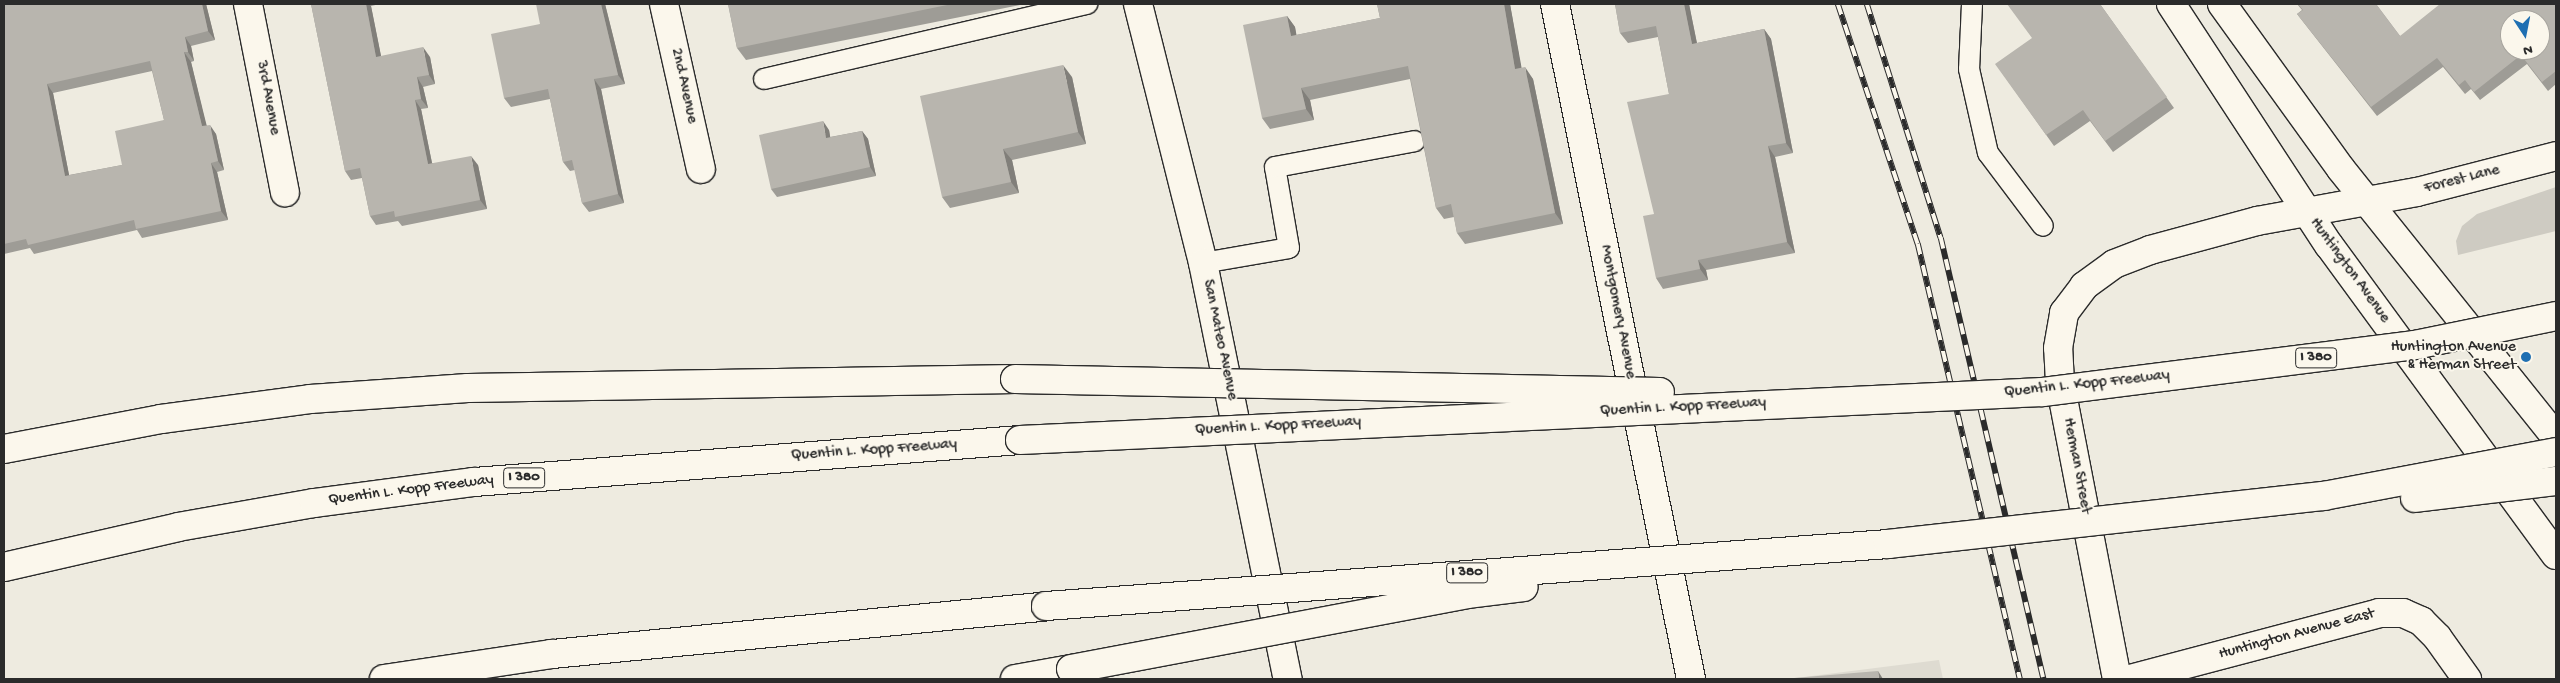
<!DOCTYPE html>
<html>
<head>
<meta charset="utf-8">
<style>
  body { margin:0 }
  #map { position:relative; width:2560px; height:683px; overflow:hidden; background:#eeebe0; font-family:"Gochi Hand",sans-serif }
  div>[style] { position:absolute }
  .built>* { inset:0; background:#dedbd1 }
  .green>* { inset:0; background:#cecbc2 }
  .roads { filter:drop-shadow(1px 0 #2b2b2b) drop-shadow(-1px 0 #2b2b2b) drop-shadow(0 1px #2b2b2b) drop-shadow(0 -1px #2b2b2b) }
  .lane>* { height:20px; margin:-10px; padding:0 10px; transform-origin:10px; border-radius:10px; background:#fbf7ec }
  .street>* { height:28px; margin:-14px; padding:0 14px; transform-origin:14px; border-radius:14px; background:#fbf7ec }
  .secondary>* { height:28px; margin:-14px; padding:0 14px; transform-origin:14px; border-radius:14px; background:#fbf7ec }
  .highway>* { height:28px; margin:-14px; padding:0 14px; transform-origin:14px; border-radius:14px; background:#fbf7ec }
  .rail>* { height:5.5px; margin-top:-2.75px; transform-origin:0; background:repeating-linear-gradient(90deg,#fbf7ec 0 11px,#2b2b2b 0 22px); box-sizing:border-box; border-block:1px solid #2b2b2b }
  .bridges { filter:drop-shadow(1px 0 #2b2b2b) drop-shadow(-1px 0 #2b2b2b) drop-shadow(0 1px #2b2b2b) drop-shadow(0 -1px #2b2b2b) }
  .highway-bridge>* { height:28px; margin:-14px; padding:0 14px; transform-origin:14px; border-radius:14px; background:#fbf7ec }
  .wall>* { inset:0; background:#9e9c96 }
  .shaded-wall>* { inset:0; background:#817f7a }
  .building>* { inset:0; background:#b8b5ae }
  .dots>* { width:14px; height:14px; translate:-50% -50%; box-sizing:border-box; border:2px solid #fbf7ec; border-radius:50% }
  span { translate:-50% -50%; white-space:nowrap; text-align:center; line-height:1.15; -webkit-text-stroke:4px #fbf7ec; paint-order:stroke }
  .shield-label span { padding:1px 4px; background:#fbf7ec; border:1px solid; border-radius:4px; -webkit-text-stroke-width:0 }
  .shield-label { font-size:15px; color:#2b2b2b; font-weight:700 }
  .street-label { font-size:16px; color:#2b2b2b }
  .poi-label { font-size:16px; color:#2b2b2b }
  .right { translate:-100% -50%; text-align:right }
  .frame { position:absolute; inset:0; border:5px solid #2b2b2b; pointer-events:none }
  .north { position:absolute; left:2500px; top:10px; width:50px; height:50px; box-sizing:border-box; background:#fbf7ec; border:1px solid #a8a59f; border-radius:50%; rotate:169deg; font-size:14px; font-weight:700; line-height:20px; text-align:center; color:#2b2b2b }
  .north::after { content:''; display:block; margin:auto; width:18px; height:22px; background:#1f6fb2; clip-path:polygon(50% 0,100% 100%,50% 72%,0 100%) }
</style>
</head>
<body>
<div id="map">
  <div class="built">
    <i style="clip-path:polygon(1939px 660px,1943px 679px,1788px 679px)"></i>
  </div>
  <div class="green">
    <i style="clip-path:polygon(2556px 187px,2556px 231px,2458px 255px,2456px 241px,2462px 226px,2477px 214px)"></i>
  </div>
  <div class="roads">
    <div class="lane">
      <i style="left:1972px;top:4px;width:65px;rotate:92.6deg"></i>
      <i style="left:1969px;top:69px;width:86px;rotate:77.3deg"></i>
      <i style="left:1988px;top:153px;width:91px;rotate:53deg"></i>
      <i style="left:764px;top:79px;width:332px;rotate:-13.1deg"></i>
      <i style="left:1203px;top:263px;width:87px;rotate:-9.9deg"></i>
      <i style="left:1289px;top:248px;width:82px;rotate:-99.8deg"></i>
      <i style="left:1275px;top:167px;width:142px;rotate:-10.5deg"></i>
    </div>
    <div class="street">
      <i style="left:248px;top:4px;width:192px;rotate:78.9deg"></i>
      <i style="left:664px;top:4px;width:169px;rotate:77.4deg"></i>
      <i style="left:1555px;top:4px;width:689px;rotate:78.61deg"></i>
      <i style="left:2117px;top:679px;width:301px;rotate:-100.9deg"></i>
      <i style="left:2060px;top:383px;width:35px;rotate:-93deg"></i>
      <i style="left:2058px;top:348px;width:36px;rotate:-80deg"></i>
      <i style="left:2064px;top:313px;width:34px;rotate:-53deg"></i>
      <i style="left:2084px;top:286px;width:37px;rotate:-36deg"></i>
      <i style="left:2114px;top:264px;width:39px;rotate:-21deg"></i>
      <i style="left:2150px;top:250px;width:111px;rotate:-15.2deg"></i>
      <i style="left:2257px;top:221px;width:163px;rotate:-10.3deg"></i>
      <i style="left:2417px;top:192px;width:144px;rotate:-14.5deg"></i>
      <i style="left:2130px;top:679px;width:258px;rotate:-14.8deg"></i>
      <i style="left:2379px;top:613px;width:24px"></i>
      <i style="left:2403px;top:613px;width:20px;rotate:24deg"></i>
      <i style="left:2421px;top:621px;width:23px;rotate:45deg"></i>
      <i style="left:2437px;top:637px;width:52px;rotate:54.5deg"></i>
    </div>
    <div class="secondary">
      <i style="left:1138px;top:4px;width:267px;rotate:75.9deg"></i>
      <i style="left:1203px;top:263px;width:425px;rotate:78.5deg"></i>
      <i style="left:2171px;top:4px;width:288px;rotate:56.8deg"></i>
      <i style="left:2329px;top:245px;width:384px;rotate:53.8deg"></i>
      <i style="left:2222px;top:4px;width:203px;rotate:54.2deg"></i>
      <i style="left:2341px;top:169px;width:344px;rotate:51.3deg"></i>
    </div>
    <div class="highway">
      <i style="left:4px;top:449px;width:160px;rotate:-10.8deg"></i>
      <i style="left:161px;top:419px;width:150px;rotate:-7.6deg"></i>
      <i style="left:310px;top:399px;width:158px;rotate:-4deg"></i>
      <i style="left:468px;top:388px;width:547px;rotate:-0.94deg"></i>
      <i style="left:4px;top:567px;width:179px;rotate:-12.9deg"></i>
      <i style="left:178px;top:527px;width:138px;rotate:-10deg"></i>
      <i style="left:314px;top:503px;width:161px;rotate:-7.5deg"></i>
      <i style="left:474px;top:482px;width:548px;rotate:-4.4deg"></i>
      <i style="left:384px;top:679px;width:170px;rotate:-8.5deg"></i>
      <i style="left:552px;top:654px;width:496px;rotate:-5.5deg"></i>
      <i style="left:1015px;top:679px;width:57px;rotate:-10.1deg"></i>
    </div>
  </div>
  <div class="rail">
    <i style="left:1838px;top:4px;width:253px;rotate:71.6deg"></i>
    <i style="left:1918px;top:244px;width:447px;rotate:76.8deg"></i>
    <i style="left:1867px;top:4px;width:245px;rotate:72.5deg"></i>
    <i style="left:1941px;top:238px;width:453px;rotate:76.9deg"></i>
  </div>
  <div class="bridges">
    <div class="highway-bridge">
      <i style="left:1015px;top:379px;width:645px;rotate:1.15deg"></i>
      <i style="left:1020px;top:440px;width:1024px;rotate:-2.69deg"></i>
      <i style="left:2043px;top:392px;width:375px;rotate:-7.2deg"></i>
      <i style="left:2415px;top:345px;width:144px;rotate:-11.6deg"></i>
      <i style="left:2415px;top:498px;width:142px;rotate:-6.9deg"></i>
      <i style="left:1046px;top:606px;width:844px;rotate:-4.21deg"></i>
      <i style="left:1888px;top:544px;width:439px;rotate:-6.3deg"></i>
      <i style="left:2324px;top:496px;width:236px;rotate:-10.7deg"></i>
      <i style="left:1071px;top:669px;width:403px;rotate:-10.7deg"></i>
      <i style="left:1467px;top:594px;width:57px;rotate:-7deg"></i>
    </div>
  </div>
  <div class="wall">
    <i style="clip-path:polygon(evenodd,4px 4px,206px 4px,215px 40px,191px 46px,194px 61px,191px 62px,206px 125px,216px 134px,224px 170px,217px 172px,228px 220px,142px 238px,137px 230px,34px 254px,30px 248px,4px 254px,4px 4px,152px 71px,164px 120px,122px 165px,69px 175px,53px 93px,152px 71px)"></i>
    <i style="clip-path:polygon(311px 4px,380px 4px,371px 6px,381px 56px,430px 57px,435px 84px,423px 87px,428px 108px,421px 109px,432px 163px,478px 165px,487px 209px,402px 226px,398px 221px,376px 225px,370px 216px,362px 178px,351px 180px,345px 171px)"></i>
    <i style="clip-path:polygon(605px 4px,625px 84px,601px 89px,624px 203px,589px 212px,582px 203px,575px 170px,570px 171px,563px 162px,550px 99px,511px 107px,504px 98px,540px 24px)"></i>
    <i style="clip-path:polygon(728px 4px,1025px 4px,746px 60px,737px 48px)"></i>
    <i style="clip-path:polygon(1377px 4px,1510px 4px,1521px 68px,1533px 79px,1563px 224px,1465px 244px,1457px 233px,1454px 217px,1444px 219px,1436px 208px,1410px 79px,1310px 100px,1314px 120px,1270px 129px,1262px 118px,1287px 16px,1295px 27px,1296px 35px,1380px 18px)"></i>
    <i style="clip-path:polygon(1615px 4px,1689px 4px,1697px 43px,1764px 29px,1771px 39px,1793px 153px,1775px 157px,1795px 253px,1706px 270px,1708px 280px,1663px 289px,1656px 278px,1654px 214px,1669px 94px,1658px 37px,1628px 43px,1620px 33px)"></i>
    <i style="clip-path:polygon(2100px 4px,2174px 108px,2113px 152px,2090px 121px,2054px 146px,2003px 74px)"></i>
    <i style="clip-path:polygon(2297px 4px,2376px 4px,2400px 36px,2556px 4px,2556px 84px,2548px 91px,2527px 64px,2480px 100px,2471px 89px,2465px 94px,2443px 67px,2377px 116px,2304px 23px,2297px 14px,2302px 10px)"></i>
    <i style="clip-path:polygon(1072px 77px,1086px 144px,1012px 160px,1019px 193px,950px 208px,942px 197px)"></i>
    <i style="clip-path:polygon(829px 130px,830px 137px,862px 131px,868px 139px,876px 176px,777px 197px,771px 189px)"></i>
  </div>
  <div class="shaded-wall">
    <i style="clip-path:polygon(202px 4px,206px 4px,215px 40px,208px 31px)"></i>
    <i style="clip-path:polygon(366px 4px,369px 4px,371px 6px,383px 66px,376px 57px)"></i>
    <i style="clip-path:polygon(601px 4px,605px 4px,625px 84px,618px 75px)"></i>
    <i style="clip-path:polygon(1504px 4px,1510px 4px,1524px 81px,1515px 69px)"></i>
    <i style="clip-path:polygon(1684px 4px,1689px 4px,1699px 54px,1692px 44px)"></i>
    <i style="clip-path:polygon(1287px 16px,1295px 27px,1299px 48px,1291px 36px)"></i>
    <i style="clip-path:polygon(1764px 29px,1771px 39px,1793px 153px,1786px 143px)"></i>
    <i style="clip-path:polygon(185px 37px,191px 46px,194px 61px,188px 52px)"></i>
    <i style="clip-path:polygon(423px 47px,430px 57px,435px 84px,429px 75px)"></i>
    <i style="clip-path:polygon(184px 52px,191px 62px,209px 135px,202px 126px)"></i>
    <i style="clip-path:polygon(1063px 65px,1072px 77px,1086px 144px,1078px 132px)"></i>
    <i style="clip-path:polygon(1525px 67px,1533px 79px,1563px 224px,1555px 213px)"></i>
    <i style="clip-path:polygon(417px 77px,423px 87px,428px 108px,421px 99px)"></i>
    <i style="clip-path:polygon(594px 79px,601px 89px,624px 203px,618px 194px)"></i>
    <i style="clip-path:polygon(47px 84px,53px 93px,71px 185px,65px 176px)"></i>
    <i style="clip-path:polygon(1301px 88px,1310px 100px,1314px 120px,1306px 109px)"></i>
    <i style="clip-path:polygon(415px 100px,421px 109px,434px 173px,428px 164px)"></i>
    <i style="clip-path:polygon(823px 121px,829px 130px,832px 147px,826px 138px)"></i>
    <i style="clip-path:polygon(210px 125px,216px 134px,224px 170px,218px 161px)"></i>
    <i style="clip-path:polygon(862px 131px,868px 139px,876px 176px,870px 167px)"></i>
    <i style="clip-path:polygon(1768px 146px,1775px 157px,1795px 253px,1787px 242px)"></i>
    <i style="clip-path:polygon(1003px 149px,1012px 160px,1019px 193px,1011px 182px)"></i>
    <i style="clip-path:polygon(471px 156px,478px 165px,487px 209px,480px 200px)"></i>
    <i style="clip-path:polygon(211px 163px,217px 172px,228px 220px,221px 211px)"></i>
    <i style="clip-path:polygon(1698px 260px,1706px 270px,1708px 280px,1700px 269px)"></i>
    <i style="clip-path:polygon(1878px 671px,1883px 679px,1879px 679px)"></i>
  </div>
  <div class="building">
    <i style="clip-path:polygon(evenodd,4px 4px,202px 4px,208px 31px,185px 37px,188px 52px,184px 52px,202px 126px,210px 125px,218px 161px,211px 163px,221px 211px,136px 229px,134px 220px,28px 245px,26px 239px,4px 244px,4px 4px,150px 61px,164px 120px,115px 131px,122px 165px,65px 176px,47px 84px,150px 61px)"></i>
    <i style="clip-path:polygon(311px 4px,366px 4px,376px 57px,423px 47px,429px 75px,417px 77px,421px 99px,415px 100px,428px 164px,471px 156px,480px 200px,395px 217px,394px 211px,370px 216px,360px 168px,345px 171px)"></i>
    <i style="clip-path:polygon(536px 4px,601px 4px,618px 75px,594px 79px,618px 194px,582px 203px,572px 160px,563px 162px,548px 89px,504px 98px,491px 34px,540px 24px)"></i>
    <i style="clip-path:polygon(728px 4px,952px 4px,737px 48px)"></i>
    <i style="clip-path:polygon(1377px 4px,1504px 4px,1515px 69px,1525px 67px,1555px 213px,1457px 233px,1451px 204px,1436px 208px,1408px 66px,1301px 88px,1306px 109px,1262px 118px,1243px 25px,1287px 16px,1291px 36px,1380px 18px)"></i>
    <i style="clip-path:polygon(1615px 4px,1684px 4px,1692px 44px,1764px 29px,1786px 143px,1768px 146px,1787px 242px,1698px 260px,1700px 269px,1656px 278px,1643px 216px,1654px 214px,1627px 102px,1669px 94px,1656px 26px,1620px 33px)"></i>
    <i style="clip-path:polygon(2007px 4px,2100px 4px,2167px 97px,2105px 141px,2083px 110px,2046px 135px,1995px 64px,2032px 38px)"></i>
    <i style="clip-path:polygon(evenodd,2298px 4px,2376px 4px,2400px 36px,2440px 4px,2556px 4px,2556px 71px,2542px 82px,2521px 55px,2474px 92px,2465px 80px,2459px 85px,2437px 58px,2371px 107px,2297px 14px,2303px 10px,2298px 4px,2510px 20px,2540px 20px,2540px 50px,2510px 50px,2510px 20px)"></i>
    <i style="clip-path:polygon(1063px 65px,1078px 132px,1003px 149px,1011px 182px,942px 197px,920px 96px)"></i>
    <i style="clip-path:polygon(823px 121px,826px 138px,862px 131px,870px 167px,771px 189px,759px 135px)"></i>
    <i style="clip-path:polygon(1878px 671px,1879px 679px,1782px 679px)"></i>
  </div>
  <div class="dots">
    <i style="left:2526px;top:357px;background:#1f6fb2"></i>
  </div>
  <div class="shield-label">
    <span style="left:2316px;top:358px">I 380</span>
    <span style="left:524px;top:478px">I 380</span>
    <span style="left:1467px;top:573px">I 380</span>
  </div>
  <div class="street-label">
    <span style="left:683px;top:86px;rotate:77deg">2nd Avenue</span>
    <span style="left:267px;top:98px;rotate:79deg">3rd Avenue</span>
    <span style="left:2462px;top:180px;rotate:-14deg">Forest Lane</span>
    <span style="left:2349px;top:271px;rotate:54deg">Huntington Avenue</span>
    <span style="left:1617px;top:312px;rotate:79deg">Montgomery Avenue</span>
    <span style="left:1219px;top:340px;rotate:78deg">San Mateo Avenue</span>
    <span style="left:2087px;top:385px;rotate:-6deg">Quentin L. Kopp Freeway</span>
    <span style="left:1683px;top:408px;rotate:-3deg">Quentin L. Kopp Freeway</span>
    <span style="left:1278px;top:427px;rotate:-3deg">Quentin L. Kopp Freeway</span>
    <span style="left:874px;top:451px;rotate:-4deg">Quentin L. Kopp Freeway</span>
    <span style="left:2076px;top:466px;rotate:79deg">Herman Street</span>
    <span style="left:411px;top:491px;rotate:-7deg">Quentin L. Kopp Freeway</span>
    <span style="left:2297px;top:635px;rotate:-15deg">Huntington Avenue East</span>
  </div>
  <div class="poi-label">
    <span class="right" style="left:2516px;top:357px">Huntington Avenue<br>&amp; Herman Street</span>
  </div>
  <div class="frame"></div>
  <div class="north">N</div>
</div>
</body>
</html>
